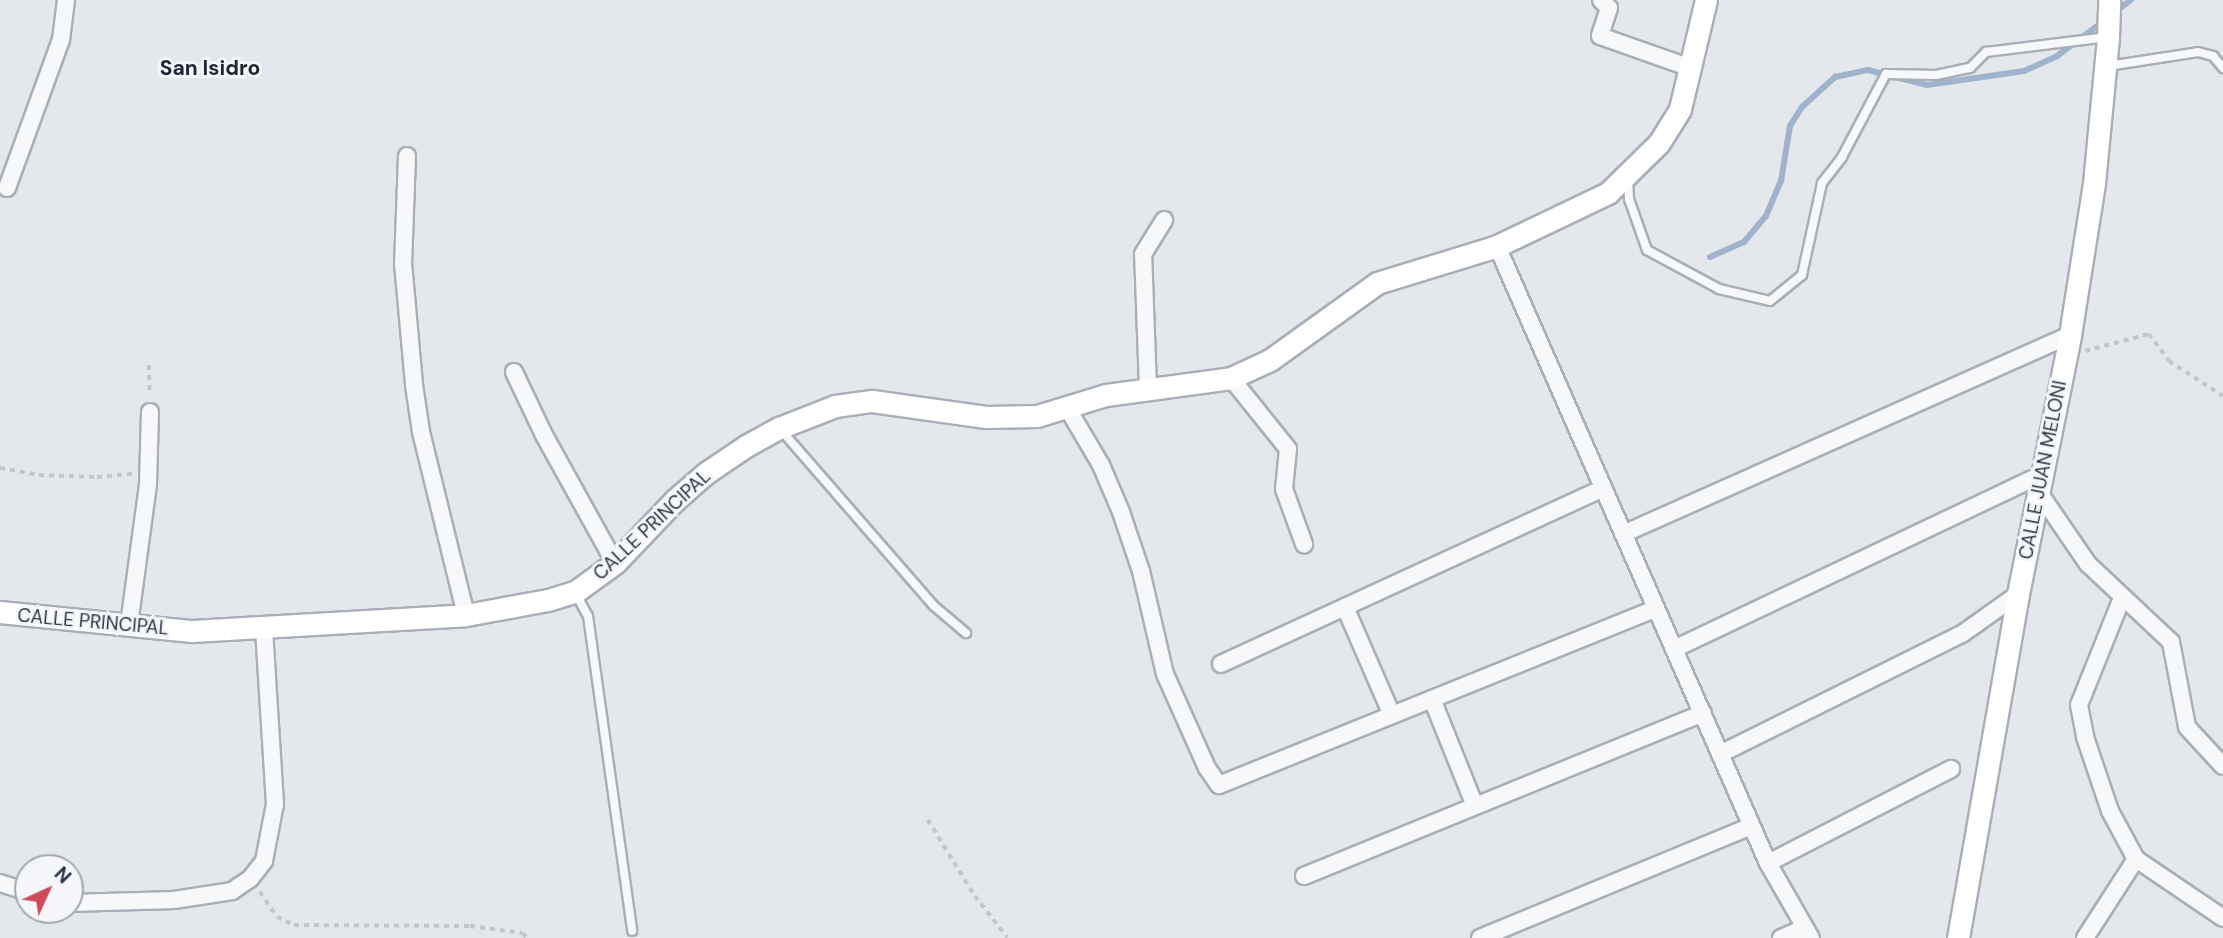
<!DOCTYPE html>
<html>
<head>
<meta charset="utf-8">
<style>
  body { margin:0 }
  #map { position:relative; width:2223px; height:938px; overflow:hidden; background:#e4e7ec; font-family:"DM Sans",sans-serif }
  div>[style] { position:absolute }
  .stream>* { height:6px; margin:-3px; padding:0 3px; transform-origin:3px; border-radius:3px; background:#9fb4cc }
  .path>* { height:3.5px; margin-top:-1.75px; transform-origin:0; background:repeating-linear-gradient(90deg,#c2c5cb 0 5px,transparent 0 10px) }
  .roads { filter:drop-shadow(2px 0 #a9aeb7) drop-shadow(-2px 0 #a9aeb7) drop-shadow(0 2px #a9aeb7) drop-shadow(0 -2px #a9aeb7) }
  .lane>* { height:8px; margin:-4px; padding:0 4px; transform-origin:4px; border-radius:4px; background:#f7f8fa }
  .street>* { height:16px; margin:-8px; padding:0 8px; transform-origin:8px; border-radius:8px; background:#f7f8fa }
  .secondary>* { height:21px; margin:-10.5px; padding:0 10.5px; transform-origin:10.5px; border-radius:10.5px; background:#fff }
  span { translate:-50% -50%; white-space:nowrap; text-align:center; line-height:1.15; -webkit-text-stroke:6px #f4f6f9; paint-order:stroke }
  .street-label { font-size:19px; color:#2b3445 }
  .neighbourhood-label { font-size:21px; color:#1d2536; font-weight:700 }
  .north { position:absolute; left:14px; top:854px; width:70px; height:70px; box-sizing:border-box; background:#f4f6f9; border:2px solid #a4a8b1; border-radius:50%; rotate:45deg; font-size:19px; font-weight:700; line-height:28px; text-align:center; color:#2b3445 }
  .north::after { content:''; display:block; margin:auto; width:24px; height:32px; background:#d1495b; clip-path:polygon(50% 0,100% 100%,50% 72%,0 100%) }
</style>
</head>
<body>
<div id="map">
  <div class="stream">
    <i style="left:2115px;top:12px;width:20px;rotate:-37deg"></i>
    <i style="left:1710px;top:257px;width:37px;rotate:-24deg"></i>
    <i style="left:1744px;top:242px;width:34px;rotate:-50deg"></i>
    <i style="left:1766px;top:216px;width:38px;rotate:-67deg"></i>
    <i style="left:1781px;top:181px;width:56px;rotate:-80.7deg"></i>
    <i style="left:1790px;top:126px;width:22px;rotate:-58deg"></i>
    <i style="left:1802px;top:107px;width:45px;rotate:-42.3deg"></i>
    <i style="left:1835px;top:77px;width:34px;rotate:-12deg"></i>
    <i style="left:1868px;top:70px;width:61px;rotate:14.3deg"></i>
    <i style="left:1927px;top:85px;width:98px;rotate:-8.2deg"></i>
    <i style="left:2024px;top:71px;width:36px;rotate:-24deg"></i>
    <i style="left:2057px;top:56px;width:59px;rotate:-36.7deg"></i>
  </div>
  <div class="path">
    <i style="left:2085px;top:351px;width:66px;rotate:-14.9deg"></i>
    <i style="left:2149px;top:334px;width:34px;rotate:53deg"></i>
    <i style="left:2169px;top:361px;width:64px;rotate:32.9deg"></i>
    <i style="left:149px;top:365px;width:30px;rotate:88deg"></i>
    <i style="left:0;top:468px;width:40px;rotate:10deg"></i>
    <i style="left:39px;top:475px;width:58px;rotate:2deg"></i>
    <i style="left:97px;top:477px;width:37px;rotate:-5deg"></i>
    <i style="left:928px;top:820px;width:89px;rotate:58.3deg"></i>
    <i style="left:975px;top:896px;width:53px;rotate:51.8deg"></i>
    <i style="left:260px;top:892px;width:30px;rotate:56deg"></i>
    <i style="left:277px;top:917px;width:19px;rotate:25deg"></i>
    <i style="left:294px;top:925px;width:176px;rotate:0.3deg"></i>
    <i style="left:470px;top:926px;width:53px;rotate:7.5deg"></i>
    <i style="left:523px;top:933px;width:6px;rotate:51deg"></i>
  </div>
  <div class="roads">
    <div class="lane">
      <i style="left:2108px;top:66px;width:91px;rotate:-8.8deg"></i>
      <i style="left:2198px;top:52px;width:16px;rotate:15deg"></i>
      <i style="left:2213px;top:56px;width:16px;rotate:50deg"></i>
      <i style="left:1628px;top:179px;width:20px;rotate:87deg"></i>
      <i style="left:1629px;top:199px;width:54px;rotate:70.6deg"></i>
      <i style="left:1647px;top:250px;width:82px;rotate:28.4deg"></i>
      <i style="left:1719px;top:289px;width:52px;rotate:13.2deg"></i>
      <i style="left:1770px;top:301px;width:41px;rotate:-39.1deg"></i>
      <i style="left:1802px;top:275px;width:94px;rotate:-77.7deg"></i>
      <i style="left:1822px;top:183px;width:33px;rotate:-52deg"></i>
      <i style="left:1842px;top:157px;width:94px;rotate:-62.1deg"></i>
      <i style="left:1886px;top:74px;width:50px;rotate:1.1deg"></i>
      <i style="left:1936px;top:75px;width:35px;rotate:-12deg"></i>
      <i style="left:1970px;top:68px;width:23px;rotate:-45deg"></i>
      <i style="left:1986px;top:52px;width:123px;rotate:-7deg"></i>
      <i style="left:781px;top:430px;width:233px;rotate:49deg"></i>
      <i style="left:934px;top:606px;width:42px;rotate:40.2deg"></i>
      <i style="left:575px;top:592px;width:27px;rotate:62deg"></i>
      <i style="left:588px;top:616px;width:318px;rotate:82deg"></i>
    </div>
    <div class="street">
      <i style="left:1601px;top:0;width:11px;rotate:45deg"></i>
      <i style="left:1609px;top:8px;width:29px;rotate:108deg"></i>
      <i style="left:1600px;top:36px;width:96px;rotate:19.4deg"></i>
      <i style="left:407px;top:156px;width:107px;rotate:92.1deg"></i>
      <i style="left:403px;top:263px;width:122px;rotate:84.8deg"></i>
      <i style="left:414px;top:385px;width:48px;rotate:81.5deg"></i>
      <i style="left:421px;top:432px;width:188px;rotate:76.2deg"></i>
      <i style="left:7px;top:188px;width:158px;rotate:-70deg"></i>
      <i style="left:61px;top:40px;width:40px;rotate:-82.9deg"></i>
      <i style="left:1497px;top:246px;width:674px;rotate:66.29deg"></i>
      <i style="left:1768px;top:863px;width:86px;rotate:60.2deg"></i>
      <i style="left:514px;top:372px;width:70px;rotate:64.5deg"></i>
      <i style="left:544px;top:435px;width:146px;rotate:61deg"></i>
      <i style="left:1231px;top:378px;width:91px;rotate:51.2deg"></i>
      <i style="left:1288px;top:449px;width:40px;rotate:95.7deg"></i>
      <i style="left:1284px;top:489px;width:59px;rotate:70deg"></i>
      <i style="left:1148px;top:388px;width:134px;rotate:-92.1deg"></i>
      <i style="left:1143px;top:254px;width:40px;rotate:-58deg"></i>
      <i style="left:1068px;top:409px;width:65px;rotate:59.5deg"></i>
      <i style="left:1101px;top:465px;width:51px;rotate:66.9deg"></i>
      <i style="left:1121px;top:512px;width:62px;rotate:71.3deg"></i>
      <i style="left:1141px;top:571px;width:106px;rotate:76.9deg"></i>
      <i style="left:1165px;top:674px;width:103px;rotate:65.9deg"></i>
      <i style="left:1207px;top:768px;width:21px;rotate:55deg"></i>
      <i style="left:1219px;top:785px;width:471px;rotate:-22deg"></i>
      <i style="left:2040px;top:494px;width:85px;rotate:55.6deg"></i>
      <i style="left:2088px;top:564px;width:114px;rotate:43.2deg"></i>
      <i style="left:2171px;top:642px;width:86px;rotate:79.3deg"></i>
      <i style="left:2187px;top:727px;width:53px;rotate:47.3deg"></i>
      <i style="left:1623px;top:534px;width:489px;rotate:-24deg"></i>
      <i style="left:2122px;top:598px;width:115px;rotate:111.9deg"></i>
      <i style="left:2079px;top:705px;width:33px;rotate:79deg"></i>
      <i style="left:2085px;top:737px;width:78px;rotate:71.3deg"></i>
      <i style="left:2110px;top:811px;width:55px;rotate:61.6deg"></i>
      <i style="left:2136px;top:859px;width:105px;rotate:34.1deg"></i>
      <i style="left:1345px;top:607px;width:118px;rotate:66.5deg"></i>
      <i style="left:129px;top:625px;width:142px;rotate:-82.3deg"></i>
      <i style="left:148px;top:484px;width:72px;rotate:-88.4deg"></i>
      <i style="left:1674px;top:649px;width:410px;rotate:-25.4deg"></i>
      <i style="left:1221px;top:664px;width:421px;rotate:-24.7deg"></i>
      <i style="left:1432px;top:699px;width:115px;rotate:68.1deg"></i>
      <i style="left:1720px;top:754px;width:270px;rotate:-26.4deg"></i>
      <i style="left:1962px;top:634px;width:69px;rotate:-35.5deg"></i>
      <i style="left:1768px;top:863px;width:206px;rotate:-27.2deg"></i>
      <i style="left:1304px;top:876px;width:431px;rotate:-22.2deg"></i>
      <i style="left:0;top:883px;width:29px;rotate:18deg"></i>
      <i style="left:70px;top:903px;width:104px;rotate:-1.7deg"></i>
      <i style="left:174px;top:900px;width:59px;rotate:-8.8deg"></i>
      <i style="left:232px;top:891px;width:22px;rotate:-34deg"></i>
      <i style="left:250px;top:879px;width:23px;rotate:-52deg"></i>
      <i style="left:264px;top:861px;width:58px;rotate:-79.1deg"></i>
      <i style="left:275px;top:804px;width:177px;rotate:-93.6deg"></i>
      <i style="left:1480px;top:938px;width:294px;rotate:-22.4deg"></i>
      <i style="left:1781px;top:938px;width:25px;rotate:-23deg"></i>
      <i style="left:2085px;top:938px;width:94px;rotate:-57.2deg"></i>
    </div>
    <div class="secondary">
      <i style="left:0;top:612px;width:193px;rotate:5.7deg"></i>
      <i style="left:192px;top:631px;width:274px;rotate:-3.3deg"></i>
      <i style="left:466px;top:615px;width:83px;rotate:-10.4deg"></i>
      <i style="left:548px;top:600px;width:28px;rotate:-17deg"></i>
      <i style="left:575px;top:592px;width:49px;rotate:-35.9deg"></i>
      <i style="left:615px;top:563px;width:87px;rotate:-46.4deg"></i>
      <i style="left:675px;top:500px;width:41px;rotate:-41.1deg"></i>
      <i style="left:706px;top:473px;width:48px;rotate:-34deg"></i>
      <i style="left:746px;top:446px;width:38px;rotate:-29deg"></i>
      <i style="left:779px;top:428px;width:60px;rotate:-21.4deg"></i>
      <i style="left:835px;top:406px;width:37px;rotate:-8deg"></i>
      <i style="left:872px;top:401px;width:115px;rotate:8deg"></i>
      <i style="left:986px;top:417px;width:51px;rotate:-1.1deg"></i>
      <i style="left:1037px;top:416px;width:72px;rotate:-16.9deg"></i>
      <i style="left:1106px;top:395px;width:126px;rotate:-7.7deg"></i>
      <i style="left:1231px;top:378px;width:43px;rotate:-24.8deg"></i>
      <i style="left:1270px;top:360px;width:132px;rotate:-35.7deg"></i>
      <i style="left:1377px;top:283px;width:126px;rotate:-17.1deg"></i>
      <i style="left:1497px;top:246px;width:123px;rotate:-25.5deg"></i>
      <i style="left:1608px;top:193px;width:71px;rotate:-44.4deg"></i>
      <i style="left:1659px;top:143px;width:40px;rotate:-58deg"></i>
      <i style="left:1680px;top:109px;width:112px;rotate:-76.6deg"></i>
      <i style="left:1958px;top:938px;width:349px;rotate:-80.1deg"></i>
      <i style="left:2018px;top:594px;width:264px;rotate:-78.6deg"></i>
      <i style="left:2070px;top:335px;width:154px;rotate:-81deg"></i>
      <i style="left:2094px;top:183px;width:147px;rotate:-84.5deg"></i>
      <i style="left:2108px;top:37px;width:37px;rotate:-88deg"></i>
    </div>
  </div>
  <div class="street-label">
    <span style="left:2043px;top:470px;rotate:-79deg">CALLE JUAN MELONI</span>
    <span style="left:652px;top:525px;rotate:-43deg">CALLE PRINCIPAL</span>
    <span style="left:93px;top:622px;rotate:5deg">CALLE PRINCIPAL</span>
  </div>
  <div class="neighbourhood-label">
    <span style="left:210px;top:68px">San Isidro</span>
  </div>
  <div class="north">N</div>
</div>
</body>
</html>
